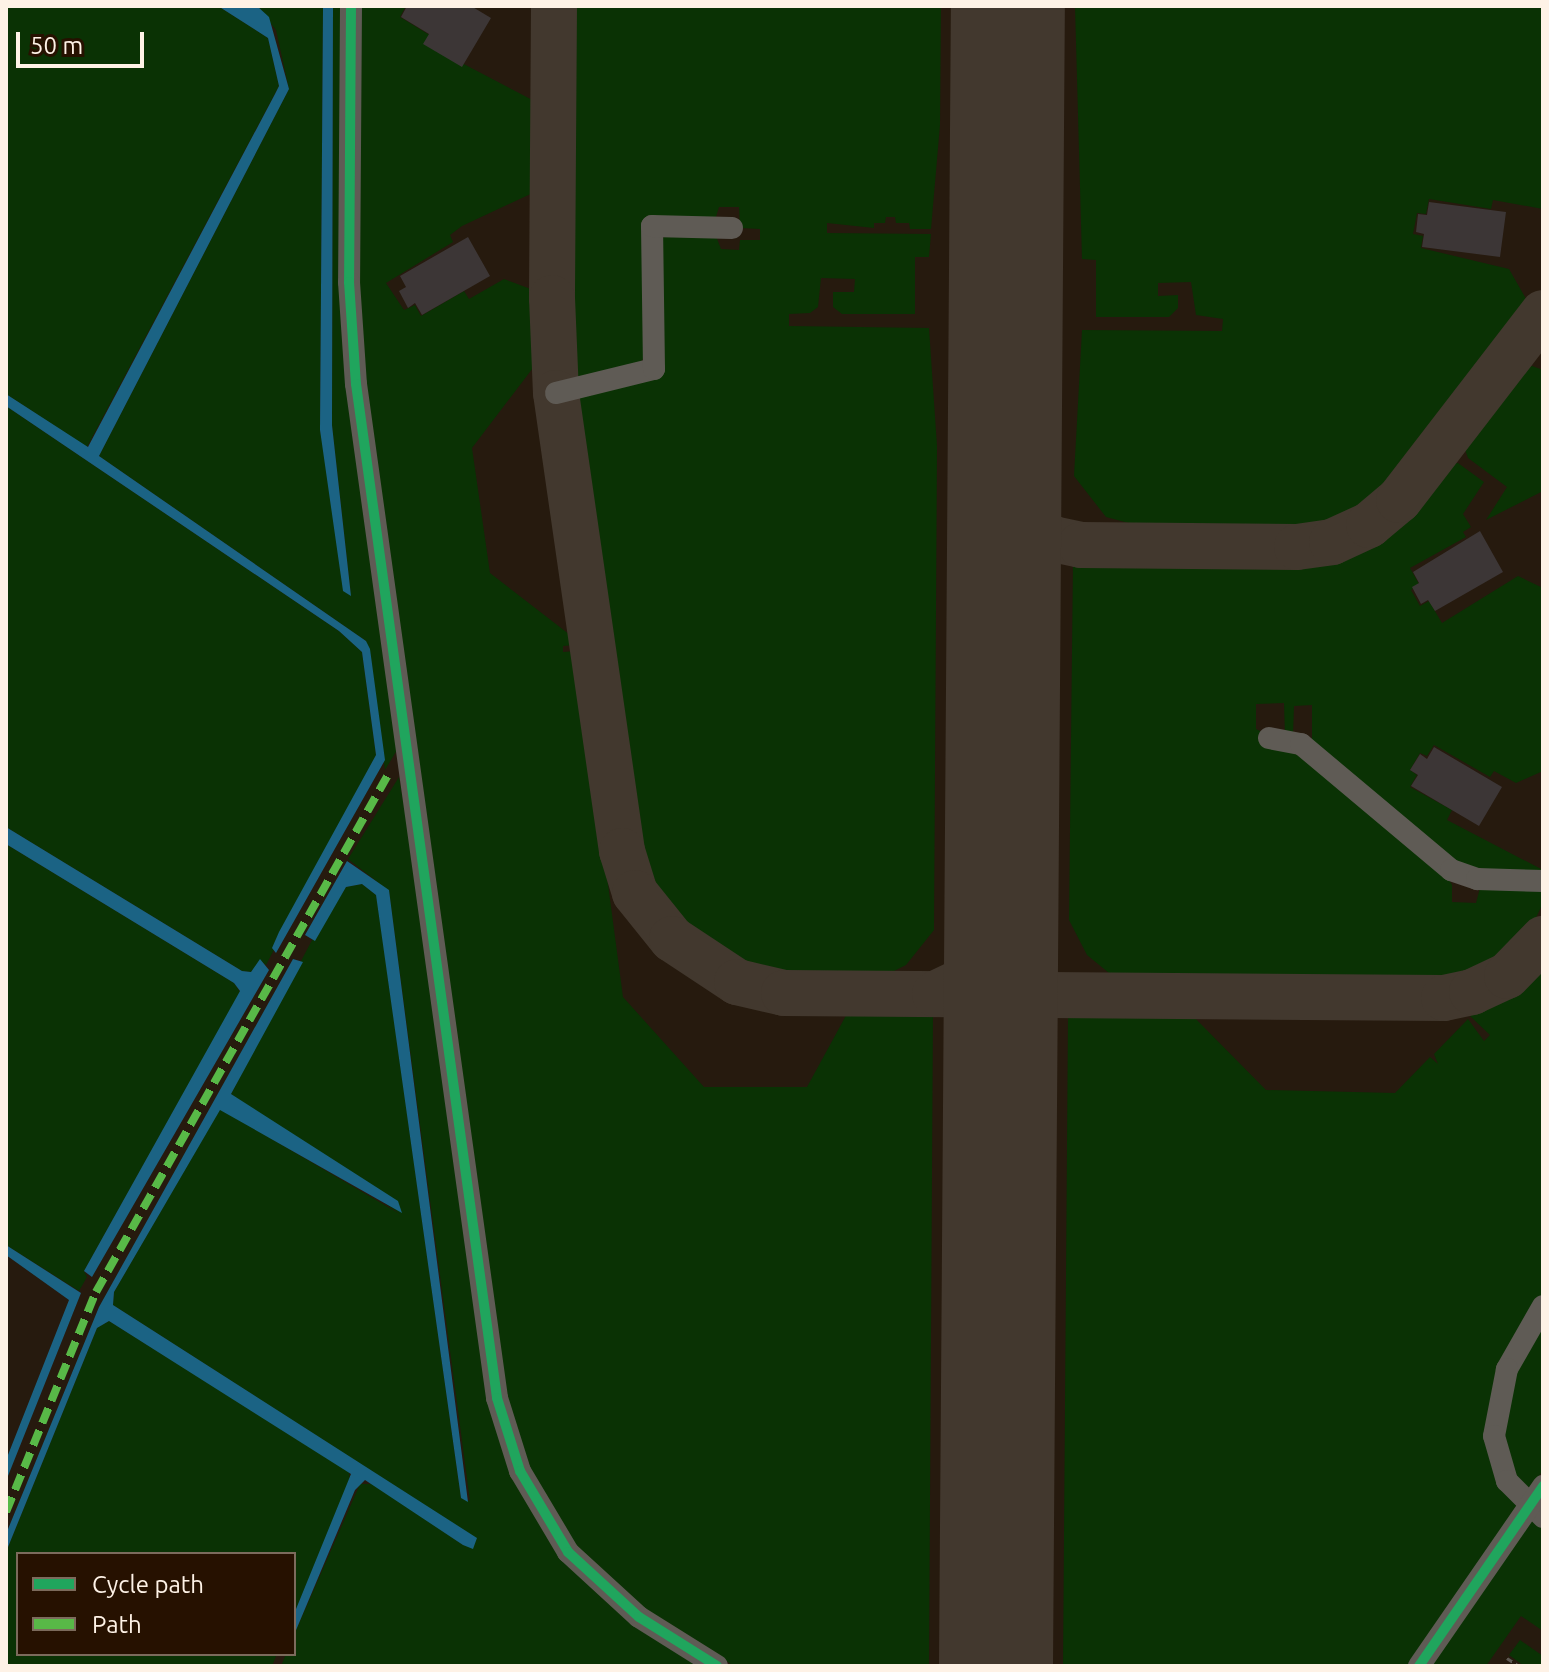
<!DOCTYPE html>
<html>
<head>
<meta charset="utf-8">
<style>
  body { margin:0 }
  #map { position:relative; width:1549px; height:1672px; overflow:hidden; background:#261a0e; font-family:Ubuntu,sans-serif }
  div>[style] { position:absolute }
  .green>* { inset:0; background:#0a3204 }
  .water>* { inset:0; background:#1b6384 }
  .taxiway>* { height:46px; margin:-23px; padding:0 23px; transform-origin:23px; border-radius:23px; background:#42382e }
  .runway>* { height:114px; margin:-57px; padding:0 57px; transform-origin:57px; border-radius:57px; background:#42382e }
  .building>* { inset:0; background:#3c3636 }
  .path>* { height:3px; margin-top:-1.5px; transform-origin:0; background:repeating-linear-gradient(90deg,#605a54 0 6px,transparent 0 10px) }
  .minor>* { height:22px; margin:-11px; padding:0 11px; transform-origin:11px; border-radius:11px; background:#5f5b55 }
  .quiet>* { height:8px; margin-top:-4px; transform-origin:0; background:repeating-linear-gradient(90deg,#58b947 0 16px,transparent 0 24px) }
  .cycleway>* { height:10px; margin:-5px; padding:0 5px; transform-origin:5px; border-radius:5px; background:#20a55d }
  span { translate:-50% -50%; white-space:nowrap; text-align:center; line-height:1.15; -webkit-text-stroke:7px #261100; paint-order:stroke }
  .frame { position:absolute; inset:0; border:8px solid #fef2e6; pointer-events:none }
  .legend { position:absolute; left:16px; top:1552px; width:280px; height:104px; box-sizing:border-box; background:#261100; border:2px solid #7c6b5c; margin:0; padding:10px 14px; list-style:none; font-size:24px; color:#fef2e6 }
  .legend li { display:flex; align-items:center; gap:16px; height:40px }
  .legend b { width:40px; border:2px solid #7c6b5c }
  .scale { position:absolute; left:16px; top:32px; width:128px; height:36px; box-sizing:border-box; border:4px solid #fef2e6; border-top:0; padding-left:10px; font-size:24px; line-height:28px; white-space:nowrap; color:#fef2e6; -webkit-text-stroke:6px #261100; paint-order:stroke }
</style>
</head>
<body>
<div id="map">
  <div class="green">
    <i style="clip-path:polygon(6px 6px,218px 6px,268px 38px,279px 86px,87px 447px,6px 394px)"></i>
    <i style="clip-path:polygon(257px 6px,323px 6px,320px 430px,351px 595px,332px 425px,333px 6px,342px 6px,341px 288px,397px 750px,385px 770px,366px 641px,99px 456px,289px 89px,276px 30px)"></i>
    <i style="clip-path:polygon(360px 6px,406px 6px,400px 17px,441px 42px,437px 50px,538px 103px,537px 191px,462px 226px,450px 235px,453px 242px,386px 283px,404px 310px,415px 305px,421px 316px,464px 291px,469px 299px,504px 279px,536px 291px,539px 360px,472px 448px,490px 573px,574px 638px,575px 645px,563px 646px,563px 652px,577px 651px,623px 997px,704px 1087px,807px 1087px,849px 1010px,933px 1012px,929px 1666px,734px 1666px,644px 1609px,575px 1546px,539px 1491px,505px 1398px,367px 404px,357px 275px)"></i>
    <i style="clip-path:polygon(570px 6px,941px 6px,940px 125px,931px 229px,910px 229px,909px 223px,896px 223px,895px 217px,886px 217px,885px 223px,874px 223px,874px 228px,827px 223px,827px 233px,931px 234px,929px 257px,915px 257px,915px 314px,842px 314px,833px 307px,833px 292px,854px 292px,855px 279px,821px 278px,818px 307px,810px 313px,789px 314px,789px 326px,929px 328px,937px 446px,934px 930px,906px 965px,880px 978px,764px 973px,737px 963px,707px 946px,673px 914px,646px 865px,632px 809px,575px 394px,659px 374px,660px 242px,664px 237px,716px 236px,721px 249px,739px 250px,740px 240px,760px 240px,760px 229px,740px 228px,739px 207px,719px 207px,715px 220px,648px 222px,643px 359px,638px 365px,573px 381px,568px 289px)"></i>
    <i style="clip-path:polygon(1075px 6px,1543px 6px,1543px 209px,1493px 200px,1491px 209px,1429px 199px,1426px 214px,1417px 213px,1413px 234px,1423px 236px,1421px 248px,1509px 269px,1529px 304px,1402px 471px,1366px 509px,1333px 526px,1299px 531px,1148px 528px,1106px 517px,1074px 476px,1082px 330px,1222px 331px,1223px 319px,1196px 315px,1191px 282px,1158px 283px,1158px 296px,1178px 295px,1178px 308px,1169px 317px,1096px 317px,1096px 260px,1082px 259px)"></i>
    <i style="clip-path:polygon(1532px 366px,1543px 370px,1543px 491px,1486px 520px,1507px 487px,1468px 458px,1463px 444px,1519px 370px)"></i>
    <i style="clip-path:polygon(6px 406px,339px 631px,362px 652px,376px 755px,266px 965px,260px 960px,251px 972px,242px 971px,6px 827px)"></i>
    <i style="clip-path:polygon(1458px 463px,1484px 482px,1463px 514px,1471px 527px,1463px 532px,1466px 537px,1410px 568px,1419px 584px,1411px 590px,1420px 606px,1429px 601px,1442px 623px,1518px 576px,1543px 588px,1543px 771px,1516px 783px,1494px 771px,1490px 777px,1434px 745px,1427px 756px,1420px 753px,1410px 770px,1417px 775px,1410px 787px,1452px 810px,1447px 820px,1543px 870px,1465px 871px,1312px 744px,1312px 705px,1294px 706px,1293px 735px,1285px 735px,1284px 703px,1256px 704px,1256px 729px,1289px 745px,1444px 871px,1452px 885px,1452px 902px,1476px 903px,1480px 888px,1543px 886px,1543px 903px,1534px 922px,1499px 960px,1444px 981px,1131px 980px,1109px 973px,1087px 955px,1069px 920px,1073px 562px,1301px 563px,1343px 555px,1383px 535px,1407px 515px,1448px 464px)"></i>
    <i style="clip-path:polygon(399px 777px,524px 1499px,703px 1666px,281px 1666px,286px 1654px,294px 1654px,294px 1635px,360px 1484px,374px 1484px,463px 1545px,476px 1538px,113px 1305px,114px 1292px,220px 1109px,400px 1214px,231px 1094px,311px 942px,346px 887px,362px 884px,376px 895px,378px 905px,461px 1498px,470px 1501px,389px 891px,348px 859px)"></i>
    <i style="clip-path:polygon(6px 844px,234px 983px,240px 992px,84px 1271px,87px 1277px,79px 1291px,6px 1245px)"></i>
    <i style="clip-path:polygon(1543px 963px,1543px 1298px,1496px 1391px,1518px 1505px,1437px 1625px,1407px 1666px,1063px 1666px,1068px 1016px,1189px 1012px,1266px 1090px,1395px 1093px,1430px 1057px,1438px 1064px,1434px 1054px,1468px 1019px,1484px 1041px,1490px 1035px,1470px 1016px)"></i>
    <i style="clip-path:polygon(1543px 1315px,1543px 1470px,1528px 1492px,1506px 1468px,1504px 1393px)"></i>
    <i style="clip-path:polygon(109px 1321px,349px 1471px,350px 1482px,294px 1614px,294px 1554px,18px 1554px,18px 1654px,277px 1654px,272px 1666px,6px 1666px,6px 1552px,97px 1328px)"></i>
    <i style="clip-path:polygon(1531px 1518px,1543px 1524px,1543px 1631px,1521px 1616px,1486px 1666px,1428px 1666px)"></i>
    <i style="clip-path:polygon(1520px 1640px,1543px 1656px,1543px 1666px,1524px 1666px,1509px 1655px)"></i>
  </div>
  <div class="water">
    <i style="clip-path:polygon(218px 6px,257px 6px,269px 17px,289px 89px,99px 456px,366px 641px,370px 649px,385px 760px,276px 953px,272px 948px,279px 932px,376px 755px,362px 652px,339px 631px,6px 406px,6px 394px,88px 447px,275px 94px,279px 86px,268px 38px)"></i>
    <i style="clip-path:polygon(323px 6px,333px 6px,332px 425px,351px 596px,343px 591px,320px 430px)"></i>
    <i style="clip-path:polygon(6px 827px,242px 971px,251px 972px,260px 959px,269px 970px,92px 1277px,84px 1271px,240px 991px,234px 983px,6px 844px)"></i>
    <i style="clip-path:polygon(347px 861px,389px 890px,468px 1502px,461px 1498px,376px 895px,362px 884px,346px 887px,315px 941px,305px 935px)"></i>
    <i style="clip-path:polygon(293px 959px,303px 962px,231px 1094px,398px 1201px,402px 1213px,220px 1110px,114px 1292px,113px 1305px,477px 1538px,473px 1549px,463px 1545px,365px 1480px,355px 1490px,294px 1635px,294px 1614px,351px 1474px,109px 1321px,97px 1328px,6px 1552px,6px 1534px,99px 1307px)"></i>
    <i style="clip-path:polygon(6px 1245px,81px 1293px,6px 1481px,6px 1460px,69px 1300px,6px 1255px)"></i>
  </div>
  <div class="taxiway">
    <i style="left:554px;top:6px;width:292px;rotate:90.4deg"></i>
    <i style="left:552px;top:298px;width:95px;rotate:87.6deg"></i>
    <i style="left:556px;top:393px;width:463px;rotate:81.8deg"></i>
    <i style="left:622px;top:851px;width:44px;rotate:72.8deg"></i>
    <i style="left:635px;top:893px;width:59px;rotate:51.2deg"></i>
    <i style="left:672px;top:939px;width:78px;rotate:33.5deg"></i>
    <i style="left:737px;top:982px;width:48px;rotate:13.2deg"></i>
    <i style="left:784px;top:993px;width:660px;rotate:0.43deg"></i>
    <i style="left:1444px;top:998px;width:29px;rotate:-12deg"></i>
    <i style="left:1472px;top:992px;width:38px;rotate:-25deg"></i>
    <i style="left:1507px;top:976px;width:52px;rotate:-45.8deg"></i>
    <i style="left:1004px;top:462px;width:41px;rotate:77.3deg"></i>
    <i style="left:1013px;top:502px;width:28px;rotate:52deg"></i>
    <i style="left:1030px;top:524px;width:27px;rotate:33deg"></i>
    <i style="left:1053px;top:539px;width:29px;rotate:12deg"></i>
    <i style="left:1081px;top:545px;width:216px;rotate:0.5deg"></i>
    <i style="left:1297px;top:547px;width:35px;rotate:-8deg"></i>
    <i style="left:1332px;top:542px;width:41px;rotate:-24.7deg"></i>
    <i style="left:1369px;top:525px;width:39px;rotate:-40deg"></i>
    <i style="left:1399px;top:500px;width:236px;rotate:-52.4deg"></i>
    <i style="left:935px;top:994px;width:47px;rotate:-25.5deg"></i>
    <i style="left:977px;top:974px;width:33px;rotate:-55deg"></i>
    <i style="left:996px;top:947px;width:23px;rotate:-77deg"></i>
  </div>
  <div class="runway">
    <i style="left:996px;top:1666px;width:1660px;rotate:-89.59deg"></i>
  </div>
  <div class="building">
    <i style="clip-path:polygon(407px 6px,471px 6px,491px 18px,462px 67px,423px 44px,429px 34px,401px 17px)"></i>
    <i style="clip-path:polygon(1429px 202px,1506px 212px,1500px 257px,1422px 247px,1424px 234px,1416px 232px,1418px 214px,1427px 215px)"></i>
    <i style="clip-path:polygon(468px 237px,490px 276px,422px 315px,415px 303px,408px 308px,399px 291px,406px 287px,400px 276px)"></i>
    <i style="clip-path:polygon(1480px 531px,1503px 572px,1435px 611px,1428px 600px,1421px 604px,1412px 587px,1419px 583px,1413px 572px)"></i>
    <i style="clip-path:polygon(1434px 747px,1502px 787px,1479px 826px,1411px 786px,1418px 775px,1410px 770px,1420px 754px,1427px 759px)"></i>
  </div>
  <div class="path">
    <i style="left:1507px;top:1658px;width:14px;rotate:34deg"></i>
  </div>
  <div class="minor">
    <i style="left:351px;top:6px;width:276px;rotate:90.4deg"></i>
    <i style="left:349px;top:282px;width:102px;rotate:86.1deg"></i>
    <i style="left:356px;top:384px;width:1024px;rotate:82.08deg"></i>
    <i style="left:497px;top:1398px;width:77px;rotate:72.5deg"></i>
    <i style="left:520px;top:1471px;width:94px;rotate:59.3deg"></i>
    <i style="left:568px;top:1552px;width:96px;rotate:42.5deg"></i>
    <i style="left:639px;top:1617px;width:92px;rotate:32.1deg"></i>
    <i style="left:556px;top:393px;width:101px;rotate:-13.8deg"></i>
    <i style="left:654px;top:369px;width:143px;rotate:-90.8deg"></i>
    <i style="left:652px;top:226px;width:80px;rotate:1.4deg"></i>
    <i style="left:1269px;top:738px;width:33px;rotate:11deg"></i>
    <i style="left:1301px;top:744px;width:196px;rotate:40deg"></i>
    <i style="left:1451px;top:870px;width:28px;rotate:19deg"></i>
    <i style="left:1477px;top:879px;width:66px;rotate:1.7deg"></i>
    <i style="left:1543px;top:1306px;width:73px;rotate:119.7deg"></i>
    <i style="left:1507px;top:1369px;width:68px;rotate:101deg"></i>
    <i style="left:1494px;top:1436px;width:47px;rotate:73.9deg"></i>
    <i style="left:1507px;top:1481px;width:51px;rotate:45deg"></i>
    <i style="left:1419px;top:1666px;width:219px;rotate:-55.4deg"></i>
  </div>
  <div class="quiet">
    <i style="left:6px;top:1512px;width:238px;rotate:-67.8deg"></i>
    <i style="left:96px;top:1292px;width:596px;rotate:-60.55deg"></i>
  </div>
  <div class="cycleway">
    <i style="left:351px;top:6px;width:276px;rotate:90.4deg"></i>
    <i style="left:349px;top:282px;width:102px;rotate:86.1deg"></i>
    <i style="left:356px;top:384px;width:1024px;rotate:82.08deg"></i>
    <i style="left:497px;top:1398px;width:77px;rotate:72.5deg"></i>
    <i style="left:520px;top:1471px;width:94px;rotate:59.3deg"></i>
    <i style="left:568px;top:1552px;width:96px;rotate:42.5deg"></i>
    <i style="left:639px;top:1617px;width:92px;rotate:32.1deg"></i>
    <i style="left:1419px;top:1666px;width:219px;rotate:-55.4deg"></i>
  </div>
  <div class="frame"></div>
  <ul class="legend">
  <li><b style="height:10px;background:#20a55d"></b>Cycle path</li>
  <li><b style="height:10px;background:#58b947"></b>Path</li>
  </ul>
  <div class="scale">50 m</div>
</div>
</body>
</html>
